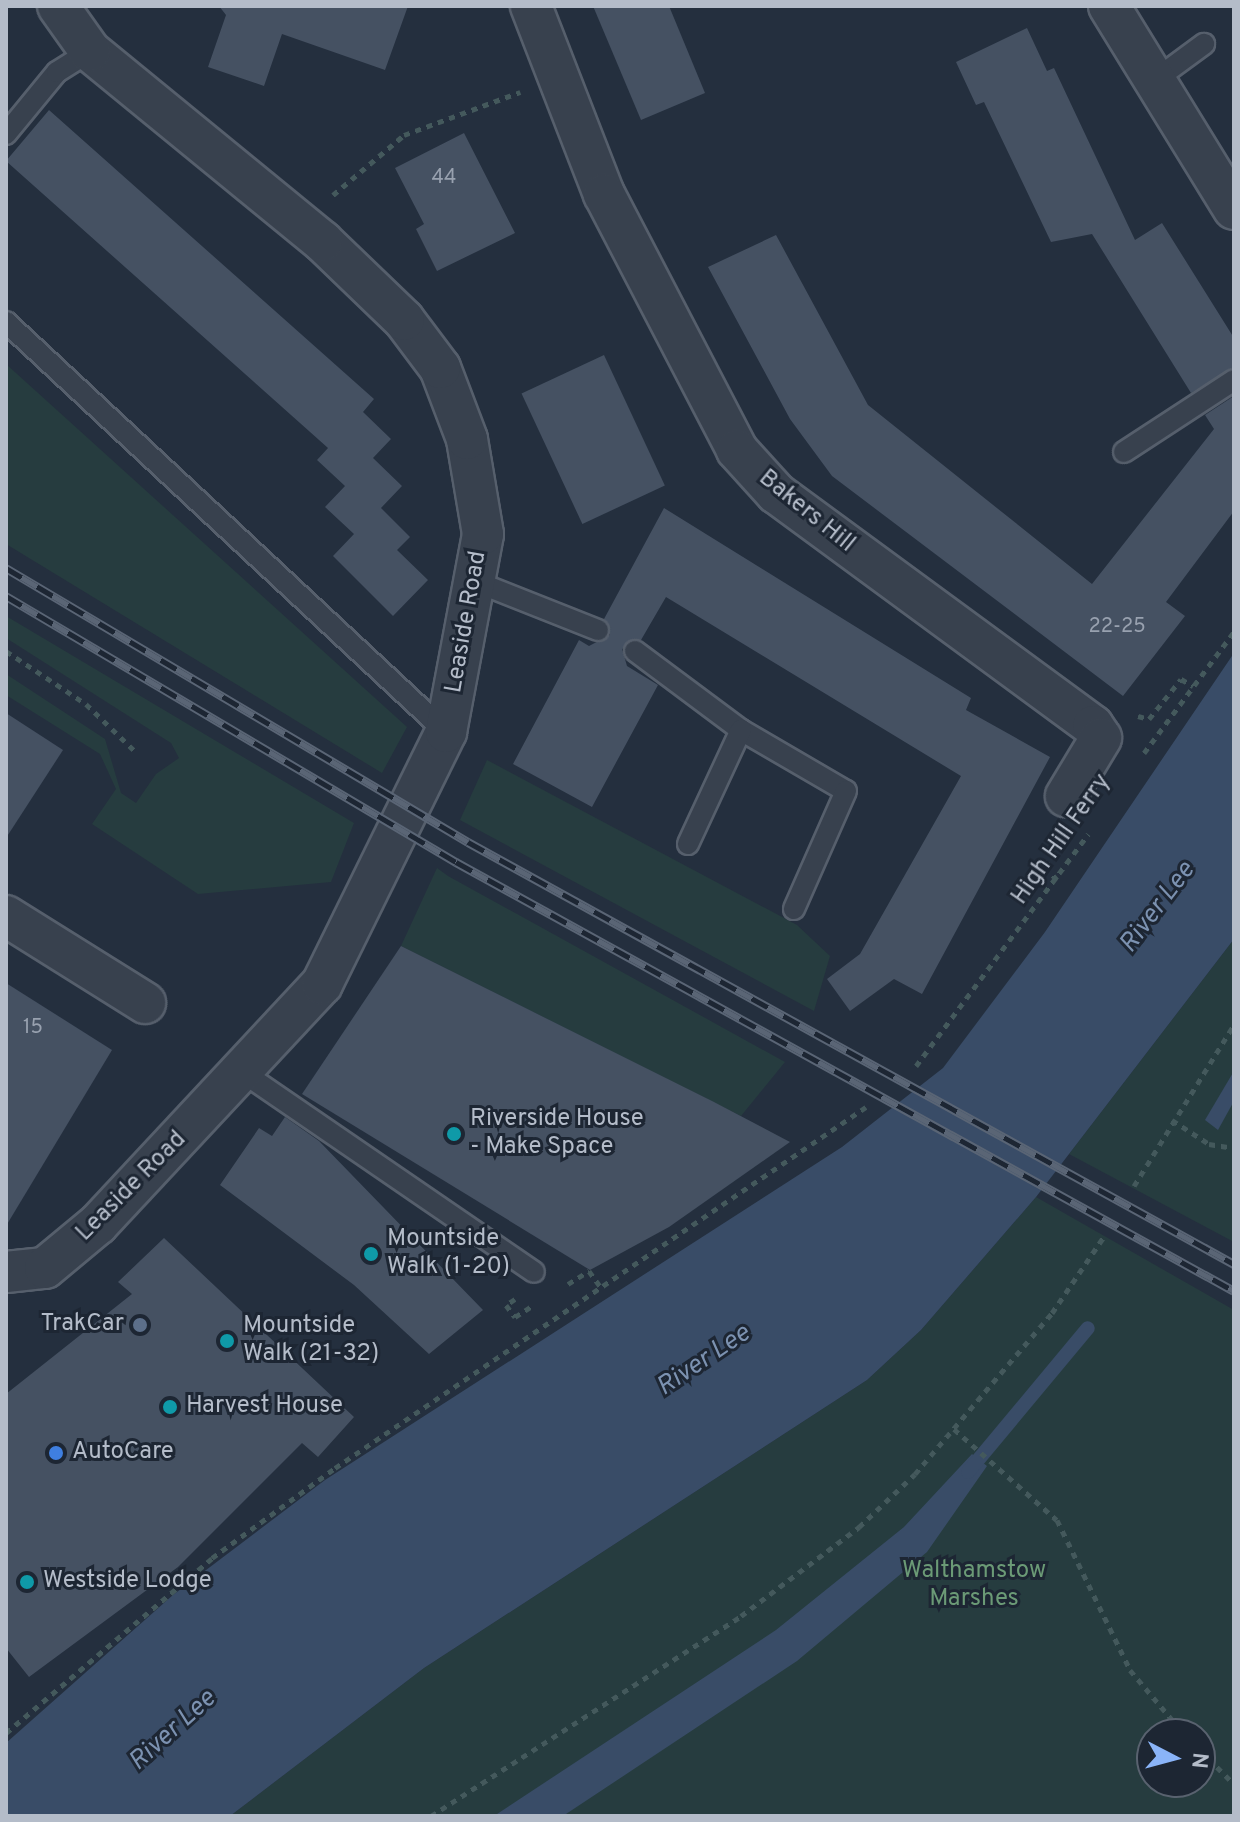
<!DOCTYPE html>
<html>
<head>
<meta charset="utf-8">
<style>
  body { margin:0 }
  #map { position:relative; width:1240px; height:1822px; overflow:hidden; background:#242f3e; font-family:Overpass,sans-serif }
  div>[style] { position:absolute }
  .green>* { inset:0; background:#263c3f }
  .water>* { inset:0; background:#394c67 }
  .stream>* { height:14px; margin:-7px; padding:0 7px; transform-origin:7px; border-radius:7px; background:#394c67 }
  .building>* { inset:0; background:#455162; transform-origin:0 0 }
  .path>* { height:5px; margin-top:-2.5px; transform-origin:0; background:repeating-linear-gradient(90deg,#44595c 0 6px,transparent 0 12px) }
  .roads { filter:drop-shadow(2px 0 #565f6c) drop-shadow(-2px 0 #565f6c) drop-shadow(0 2px #565f6c) drop-shadow(0 -2px #565f6c) }
  .service>* { height:20px; margin:-10px; padding:0 10px; transform-origin:10px; border-radius:10px; background:#38414e }
  .minor>* { height:40px; margin:-20px; padding:0 20px; transform-origin:20px; border-radius:20px; background:#38414e }
  .rail>* { height:9px; margin-top:-4.5px; transform-origin:0; background:repeating-linear-gradient(90deg,#1d2633 0 18px,#5a6575 0 36px); box-sizing:border-box; border-block:2px solid #5a6575 }
  .dots>* { width:22px; height:22px; translate:-50% -50%; box-sizing:border-box; border:4px solid #1d2633; border-radius:50% }
  span { translate:-50% -50%; white-space:nowrap; text-align:center; line-height:1.15; -webkit-text-stroke:6px #1d2633; paint-order:stroke }
  .number-label { font-size:20px; color:#98a1af }
  .number-label span { -webkit-text-stroke-width:0 }
  .street-label { font-size:24px; color:#b4bcc9 }
  .poi-label { font-size:24px; color:#b4bcc9 }
  .left { translate:0 -50%; text-align:left }
  .right { translate:-100% -50%; text-align:right }
  .park-label { font-size:24px; color:#6b9a76 }
  .water-label { font-size:26px; color:#7c92b1; font-style:italic }
  .frame { position:absolute; inset:0; border:8px solid #b4bcc9; pointer-events:none }
  .north { position:absolute; left:1136px; top:1718px; width:80px; height:80px; box-sizing:border-box; background:#1d2633; border:2px solid #59626f; border-radius:50%; rotate:96deg; font-size:22px; font-weight:700; line-height:32px; text-align:center; color:#b4bcc9 }
  .north::after { content:''; display:block; margin:auto; width:28px; height:36px; background:#8ab4f8; clip-path:polygon(50% 0,100% 100%,50% 72%,0 100%) }
</style>
</head>
<body>
<div id="map">
  <div class="green">
    <i style="clip-path:polygon(6px 364px,407px 727px,382px 773px,6px 544px)"></i>
    <i style="clip-path:polygon(6px 616px,354px 823px,331px 882px,198px 894px,92px 824px,116px 789px,100px 754px,6px 695px,6px 674px,105px 739px,121px 793px,136px 803px,156px 774px,179px 758px,171px 743px,6px 638px)"></i>
    <i style="clip-path:polygon(487px 760px,797px 925px,830px 956px,814px 1011px,460px 820px)"></i>
    <i style="clip-path:polygon(437px 868px,448px 876px,785px 1062px,741px 1116px,401px 946px)"></i>
    <i style="clip-path:polygon(1234px 939px,1234px 1242px,1069px 1154px)"></i>
    <i style="clip-path:polygon(evenodd,1036px 1197px,1234px 1310px,1234px 1816px,230px 1816px,424px 1668px,867px 1380px,921px 1330px,1036px 1197px,1152px 1734px,1200px 1734px,1200px 1782px,1152px 1782px,1152px 1734px)"></i>
  </div>
  <div class="water">
    <i style="clip-path:polygon(1234px 653px,1234px 939px,1036px 1197px,921px 1330px,867px 1380px,424px 1668px,230px 1816px,6px 1816px,6px 1743px,173px 1595px,325px 1480px,842px 1147px,943px 1068px,1045px 932px)"></i>
    <i style="clip-path:polygon(1234px 1071px,1234px 1101px,1218px 1130px,1205px 1120px)"></i>
    <i style="clip-path:polygon(972px 1454px,987px 1466px,927px 1552px,797px 1661px,563px 1816px,494px 1816px,776px 1630px,904px 1527px)"></i>
  </div>
  <div class="stream">
    <i style="left:968px;top:1472px;width:187px;rotate:-50.2deg"></i>
  </div>
  <div class="building">
    <i style="clip-path:polygon(219px 6px,408px 6px,385px 70px,282px 34px,264px 86px,208px 67px,226px 15px)"></i>
    <i style="clip-path:polygon(593px 6px,669px 6px,705px 93px,641px 120px)"></i>
    <i style="clip-path:polygon(1027px 28px,1047px 71px,1054px 68px,1135px 240px,1162px 223px,1234px 338px,1234px 367px,1191px 393px,1092px 234px,1051px 242px,984px 102px,976px 105px,956px 62px)"></i>
    <i style="clip-path:polygon(49px 110px,374px 399px,363px 412px,391px 439px,373px 458px,402px 486px,381px 508px,410px 537px,397px 550px,428px 580px,393px 616px,333px 556px,354px 534px,325px 507px,345px 486px,317px 460px,328px 448px,6px 161px)"></i>
    <i style="clip-path:polygon(464px 133px,515px 233px,437px 271px,416px 229px,424px 224px,395px 168px)"></i>
    <i style="clip-path:polygon(776px 235px,868px 405px,1092px 584px,1214px 429px,1205px 415px,1234px 396px,1234px 511px,1166px 602px,1185px 616px,1123px 696px,832px 476px,790px 419px,708px 267px)"></i>
    <i style="left:604px;top:355px;width:144px;height:91px;rotate:65deg"></i>
    <i style="clip-path:polygon(664px 508px,971px 698px,966px 710px,1050px 757px,922px 994px,894px 979px,850px 1011px,827px 979px,860px 954px,961px 776px,666px 597px,641px 640px,622px 649px,627px 666px,658px 685px,592px 807px,513px 764px,579px 640px,589px 646px,610px 635px,604px 619px)"></i>
    <i style="clip-path:polygon(6px 713px,63px 750px,6px 838px)"></i>
    <i style="clip-path:polygon(401px 946px,714px 1102px,790px 1142px,669px 1227px,590px 1270px,302px 1094px)"></i>
    <i style="clip-path:polygon(6px 983px,112px 1050px,6px 1226px)"></i>
    <i style="clip-path:polygon(285px 1117px,319px 1141px,483px 1310px,429px 1354px,354px 1285px,220px 1185px,259px 1128px,272px 1136px)"></i>
    <i style="clip-path:polygon(164px 1238px,354px 1417px,318px 1457px,302px 1443px,178px 1567px,29px 1677px,6px 1648px,6px 1394px,132px 1294px,118px 1282px)"></i>
  </div>
  <div class="path">
    <i style="left:333px;top:195px;width:93px;rotate:-40.2deg"></i>
    <i style="left:404px;top:135px;width:124px;rotate:-20.3deg"></i>
    <i style="left:6px;top:651px;width:96px;rotate:33.5deg"></i>
    <i style="left:86px;top:704px;width:71px;rotate:43.9deg"></i>
    <i style="left:1138px;top:716px;width:11px;rotate:15deg"></i>
    <i style="left:1149px;top:719px;width:51px;rotate:-51.3deg"></i>
    <i style="left:1181px;top:679px;width:14px;rotate:30deg"></i>
    <i style="left:1144px;top:753px;width:151px;rotate:-53.4deg"></i>
    <i style="left:1057px;top:880px;width:18px;rotate:-131deg"></i>
    <i style="left:1045px;top:866px;width:33px;rotate:-55deg"></i>
    <i style="left:916px;top:1066px;width:289px;rotate:-53.4deg"></i>
    <i style="left:1172px;top:1120px;width:44px;rotate:33deg"></i>
    <i style="left:1209px;top:1144px;width:25px;rotate:9deg"></i>
    <i style="left:1134px;top:1186px;width:190px;rotate:-58.2deg"></i>
    <i style="left:568px;top:1284px;width:25px;rotate:-32deg"></i>
    <i style="left:589px;top:1271px;width:19px;rotate:54deg"></i>
    <i style="left:515px;top:1299px;width:11px;rotate:146deg"></i>
    <i style="left:506px;top:1305px;width:15px;rotate:53deg"></i>
    <i style="left:515px;top:1317px;width:20px;rotate:-33deg"></i>
    <i style="left:954px;top:1429px;width:137px;rotate:41.5deg"></i>
    <i style="left:1057px;top:1520px;width:167px;rotate:64deg"></i>
    <i style="left:1130px;top:1670px;width:84px;rotate:49.8deg"></i>
    <i style="left:6px;top:1733px;width:270px;rotate:-40.3deg"></i>
    <i style="left:212px;top:1558px;width:152px;rotate:-36.2deg"></i>
    <i style="left:335px;top:1468px;width:642px;rotate:-34.21deg"></i>
    <i style="left:1200px;top:1750px;width:48px;rotate:45deg"></i>
    <i style="left:431px;top:1816px;width:369px;rotate:-32.8deg"></i>
    <i style="left:741px;top:1616px;width:148px;rotate:-37deg"></i>
    <i style="left:859px;top:1527px;width:77px;rotate:-43.4deg"></i>
    <i style="left:915px;top:1474px;width:211px;rotate:-49.6deg"></i>
    <i style="left:1052px;top:1313px;width:91px;rotate:-55.8deg"></i>
  </div>
  <div class="roads">
    <div class="service">
      <i style="left:1155px;top:80px;width:61px;rotate:-36.3deg"></i>
      <i style="left:6px;top:134px;width:80px;rotate:-50.6deg"></i>
      <i style="left:57px;top:72px;width:39px;rotate:-32deg"></i>
      <i style="left:6px;top:322px;width:601px;rotate:42.98deg"></i>
      <i style="left:1124px;top:452px;width:131px;rotate:-33.2deg"></i>
      <i style="left:479px;top:583px;width:128px;rotate:21.6deg"></i>
      <i style="left:635px;top:651px;width:132px;rotate:36.7deg"></i>
      <i style="left:741px;top:730px;width:121px;rotate:30.2deg"></i>
      <i style="left:846px;top:791px;width:129px;rotate:113.8deg"></i>
      <i style="left:688px;top:844px;width:126px;rotate:-65.1deg"></i>
      <i style="left:245px;top:1074px;width:350px;rotate:34.4deg"></i>
    </div>
    <div class="minor">
      <i style="left:531px;top:6px;width:202px;rotate:68.8deg"></i>
      <i style="left:604px;top:194px;width:288px;rotate:62.5deg"></i>
      <i style="left:737px;top:450px;width:58px;rotate:47.8deg"></i>
      <i style="left:776px;top:493px;width:393px;rotate:36.3deg"></i>
      <i style="left:1093px;top:726px;width:14px;rotate:56deg"></i>
      <i style="left:1101px;top:738px;width:68px;rotate:121.1deg"></i>
      <i style="left:1109px;top:6px;width:238px;rotate:58.4deg"></i>
      <i style="left:6px;top:916px;width:164px;rotate:32deg"></i>
      <i style="left:6px;top:1272px;width:39px;rotate:-6deg"></i>
      <i style="left:45px;top:1268px;width:69px;rotate:-39.7deg"></i>
      <i style="left:98px;top:1224px;width:328px;rotate:-47deg"></i>
      <i style="left:322px;top:984px;width:281px;rotate:-63.8deg"></i>
      <i style="left:446px;top:732px;width:201px;rotate:-79.4deg"></i>
      <i style="left:483px;top:534px;width:96px;rotate:-99.6deg"></i>
      <i style="left:467px;top:439px;width:76px;rotate:-110.8deg"></i>
      <i style="left:440px;top:368px;width:60px;rotate:-126.9deg"></i>
      <i style="left:404px;top:320px;width:114px;rotate:-136.1deg"></i>
      <i style="left:322px;top:241px;width:300px;rotate:-140.7deg"></i>
      <i style="left:90px;top:51px;width:55px;rotate:-125.4deg"></i>
    </div>
  </div>
  <div class="rail">
    <i style="left:6px;top:568px;width:537px;rotate:30.67deg"></i>
    <i style="left:468px;top:842px;width:875px;rotate:28.85deg"></i>
    <i style="left:6px;top:596px;width:523px;rotate:30.59deg"></i>
    <i style="left:456px;top:862px;width:888px;rotate:28.87deg"></i>
  </div>
  <div class="dots">
    <i style="left:454px;top:1134px;background:#0f9aa8"></i>
    <i style="left:371px;top:1254px;background:#0f9aa8"></i>
    <i style="left:140px;top:1325px;background:#5c6f8a"></i>
    <i style="left:227px;top:1341px;background:#0f9aa8"></i>
    <i style="left:170px;top:1407px;background:#0f9aa8"></i>
    <i style="left:56px;top:1453px;background:#3f7fe0"></i>
    <i style="left:27px;top:1582px;background:#0f9aa8"></i>
  </div>
  <div class="number-label">
    <span style="left:444px;top:178px">44</span>
    <span style="left:1117px;top:627px">22-25</span>
    <span style="left:33px;top:1028px">15</span>
  </div>
  <div class="street-label">
    <span style="left:806px;top:512px;rotate:39deg">Bakers Hill</span>
    <span style="left:467px;top:622px;rotate:-80deg">Leaside Road</span>
    <span style="left:1062px;top:840px;rotate:-55deg">High Hill Ferry</span>
    <span style="left:132px;top:1187px;rotate:-45deg">Leaside Road</span>
  </div>
  <div class="poi-label">
    <span class="left" style="left:470px;top:1134px">Riverside House<br>- Make Space</span>
    <span class="left" style="left:387px;top:1254px">Mountside<br>Walk (1-20)</span>
    <span class="right" style="left:124px;top:1325px">TrakCar</span>
    <span class="left" style="left:243px;top:1341px">Mountside<br>Walk (21-32)</span>
    <span class="left" style="left:186px;top:1407px">Harvest House</span>
    <span class="left" style="left:72px;top:1453px">AutoCare</span>
    <span class="left" style="left:43px;top:1582px">Westside Lodge</span>
  </div>
  <div class="park-label">
    <span style="left:974px;top:1586px">Walthamstow<br>Marshes</span>
  </div>
  <div class="water-label">
    <span style="left:1158px;top:908px;rotate:-53deg">River Lee</span>
    <span style="left:704px;top:1361px;rotate:-34deg">River Lee</span>
    <span style="left:173px;top:1731px;rotate:-42deg">River Lee</span>
  </div>
  <div class="frame"></div>
  <div class="north">N</div>
</div>
</body>
</html>
